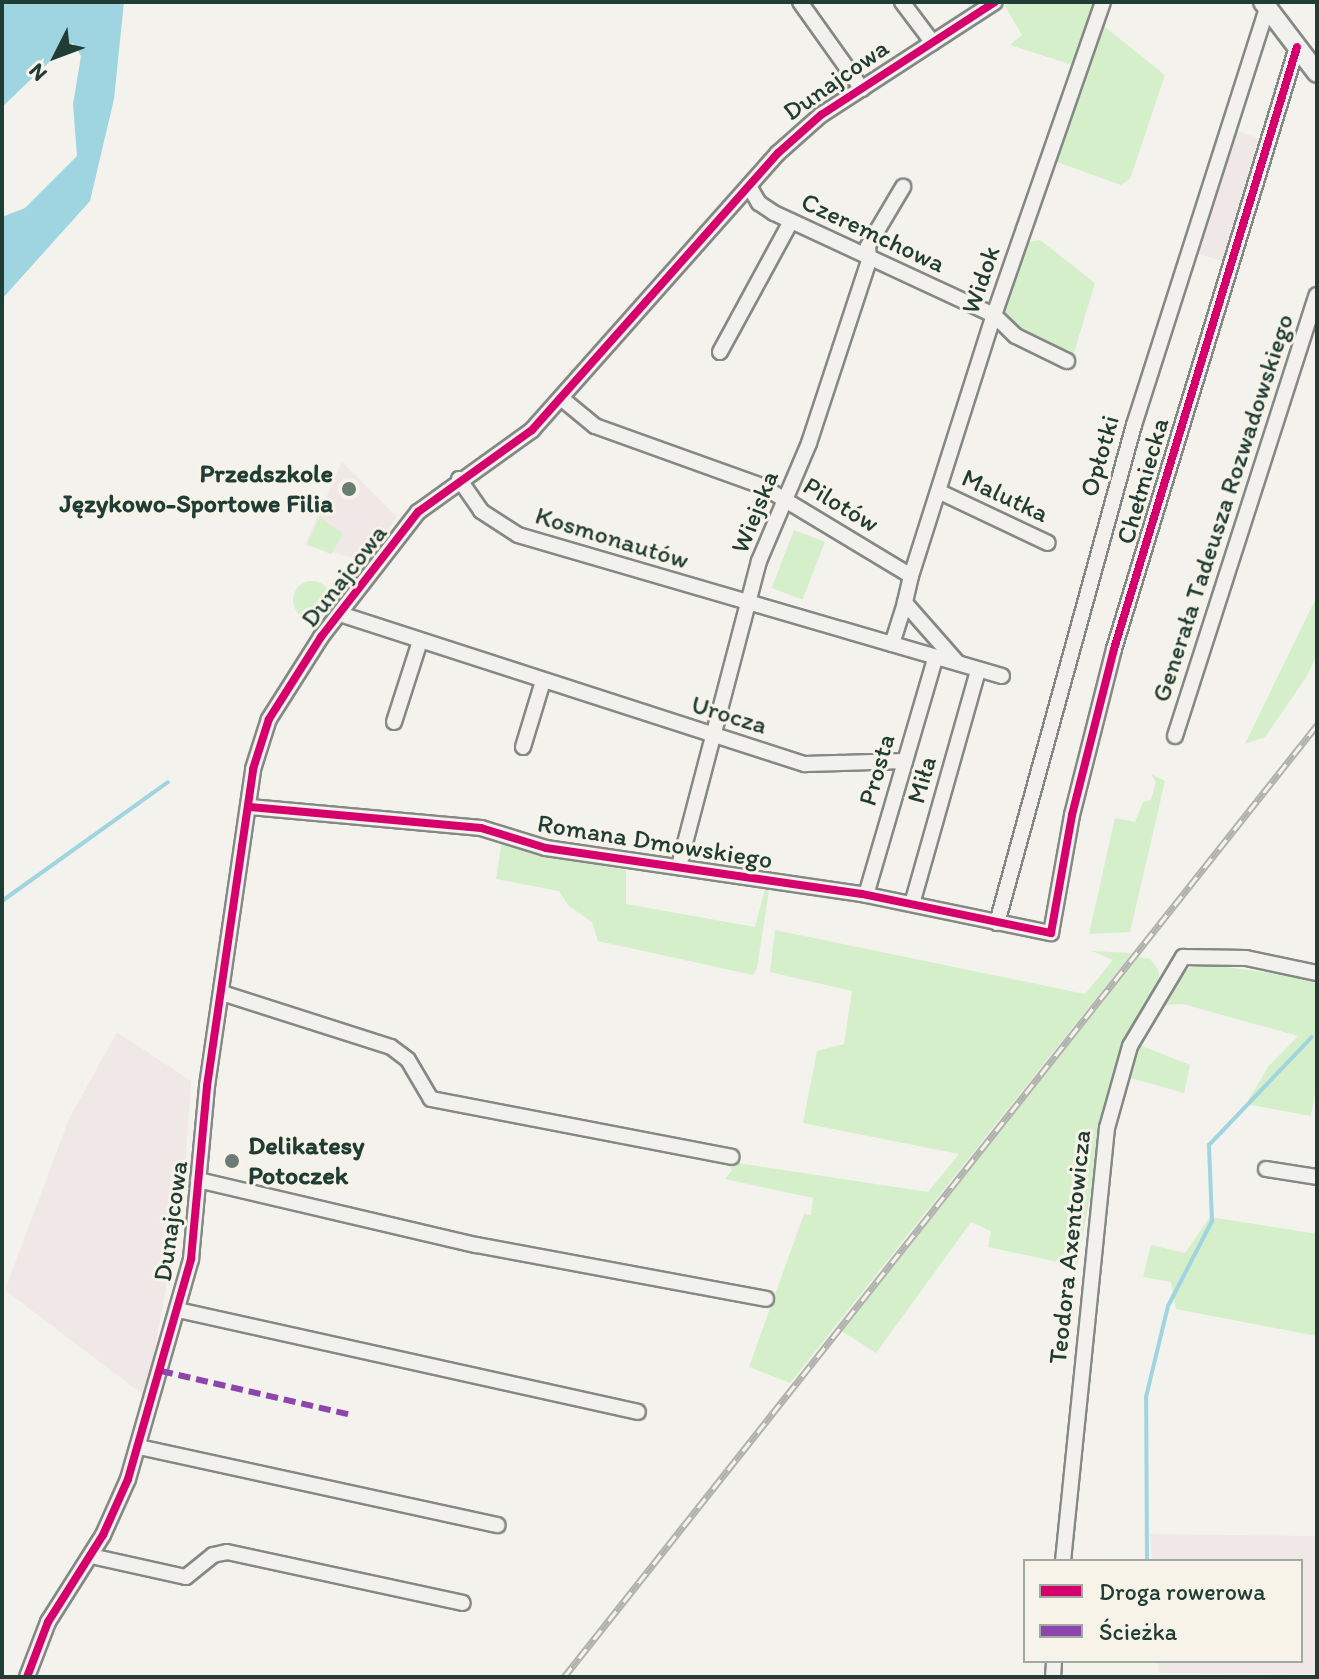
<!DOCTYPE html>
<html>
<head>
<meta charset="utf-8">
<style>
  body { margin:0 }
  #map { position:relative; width:1319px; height:1679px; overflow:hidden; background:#f4f2ec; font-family:Itim,sans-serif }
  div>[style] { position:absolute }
  .built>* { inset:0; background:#f0e7e7 }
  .green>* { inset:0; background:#d4efc9; transform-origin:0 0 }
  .round { border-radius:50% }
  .water>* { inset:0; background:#9fd5e0 }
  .stream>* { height:4px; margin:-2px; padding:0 2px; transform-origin:2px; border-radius:2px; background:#9fd5e0 }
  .roads { filter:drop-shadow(2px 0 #848985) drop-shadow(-2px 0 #848985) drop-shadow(0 2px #848985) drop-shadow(0 -2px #848985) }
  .minor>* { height:14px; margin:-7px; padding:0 7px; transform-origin:7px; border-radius:7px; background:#f2f1ed }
  .major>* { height:18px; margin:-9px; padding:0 9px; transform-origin:9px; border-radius:9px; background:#f2f1ed }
  .rail>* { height:7px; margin-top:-3.5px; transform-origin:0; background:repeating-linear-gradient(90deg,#f7f3e8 0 12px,#b0b2ae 0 24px); box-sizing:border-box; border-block:2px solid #b0b2ae }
  .quiet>* { height:6px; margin-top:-3px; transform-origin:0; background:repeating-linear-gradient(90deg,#8e44ad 0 12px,transparent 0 18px) }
  .cycleway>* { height:8px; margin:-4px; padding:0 4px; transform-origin:4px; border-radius:4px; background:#d6006c }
  .dots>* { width:22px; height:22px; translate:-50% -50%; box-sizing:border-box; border:4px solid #f7f3e8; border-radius:50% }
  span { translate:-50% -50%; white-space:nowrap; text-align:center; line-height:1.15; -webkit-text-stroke:6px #f7f3e8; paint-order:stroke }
  .street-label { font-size:26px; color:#1f3d34 }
  .poi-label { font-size:26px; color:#1f3d34; font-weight:700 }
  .right { translate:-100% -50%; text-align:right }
  .left { translate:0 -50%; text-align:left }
  .frame { position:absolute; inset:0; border:4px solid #1f3d34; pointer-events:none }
  .legend { position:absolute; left:1023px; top:1559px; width:280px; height:104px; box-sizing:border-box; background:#f7f3e8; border:2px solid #a1aaa0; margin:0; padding:10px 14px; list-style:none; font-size:24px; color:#1f3d34 }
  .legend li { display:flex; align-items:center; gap:16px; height:40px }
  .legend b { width:40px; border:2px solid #a1aaa0 }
  .north { position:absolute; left:16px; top:16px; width:80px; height:80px; -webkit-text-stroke:6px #f7f3e8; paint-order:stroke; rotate:228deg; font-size:22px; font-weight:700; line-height:32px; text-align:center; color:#1f3d34 }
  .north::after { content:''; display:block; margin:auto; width:28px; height:36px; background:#1f3d34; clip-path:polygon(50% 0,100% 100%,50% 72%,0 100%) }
</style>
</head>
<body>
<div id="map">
  <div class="built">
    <i style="clip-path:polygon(1231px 129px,1261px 139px,1225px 262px,1190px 251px)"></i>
    <i style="clip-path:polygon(342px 462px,397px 517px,365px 561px,305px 545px)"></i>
    <i style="clip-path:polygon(117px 1032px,191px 1081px,183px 1195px,146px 1397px,5px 1290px,69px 1119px)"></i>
    <i style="clip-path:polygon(1150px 1534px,1317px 1536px,1317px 1674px,1159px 1673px,1158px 1661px,1301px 1661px,1301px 1561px,1152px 1561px)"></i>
  </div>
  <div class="green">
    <i style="clip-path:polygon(1012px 2px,1100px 2px,1076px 66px,1010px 45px,1022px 35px,1005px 6px)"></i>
    <i style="clip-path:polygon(1100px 23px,1165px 75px,1130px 179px,1121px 185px,1054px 161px)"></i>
    <i style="clip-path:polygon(1040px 240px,1095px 283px,1073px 356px,1005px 322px,1002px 312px,1025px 243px)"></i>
    <i style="clip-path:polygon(320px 517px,343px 534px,331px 554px,307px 544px)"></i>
    <i style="left:794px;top:530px;width:33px;height:62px;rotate:21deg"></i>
    <i class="round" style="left:293px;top:581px;width:38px;height:38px"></i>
    <i style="clip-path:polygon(1317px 596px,1317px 654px,1307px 676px,1265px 737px,1245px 744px)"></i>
    <i style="clip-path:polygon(1151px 774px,1165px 781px,1130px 932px,1089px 934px,1115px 818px,1135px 822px,1143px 802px,1151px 800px,1156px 782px)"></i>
    <i style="clip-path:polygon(502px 840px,548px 856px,626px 870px,626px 904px,755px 927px,765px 889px,769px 891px,757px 968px,753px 975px,598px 941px,592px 922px,569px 906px,559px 891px,496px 879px)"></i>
    <i style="clip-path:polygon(775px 930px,1085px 994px,1113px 960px,1092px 951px,1132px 953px,790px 1383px,749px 1367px,804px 1214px,811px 1215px,813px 1198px,725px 1179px,732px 1170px,725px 1161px,928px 1192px,959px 1154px,803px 1123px,817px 1051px,844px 1044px,852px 991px,770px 972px)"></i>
    <i style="clip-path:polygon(1138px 957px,1150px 959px,1158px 969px,1160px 985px,1130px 1031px,1112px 1076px,1077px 1266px,988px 1247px,991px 1231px,971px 1222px,876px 1353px,842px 1331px)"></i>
    <i style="clip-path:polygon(1205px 964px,1317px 980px,1317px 1081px,1311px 1116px,1246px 1104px,1268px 1067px,1298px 1036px,1183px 1004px,1166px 1005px,1142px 1039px,1174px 984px,1189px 968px)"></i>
    <i style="clip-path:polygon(1137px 1044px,1190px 1065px,1184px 1093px,1124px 1076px)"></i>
    <i style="clip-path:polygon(1210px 1217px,1317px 1234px,1317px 1336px,1176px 1309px,1171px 1282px,1143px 1277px,1151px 1245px,1185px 1253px)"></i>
  </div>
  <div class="water">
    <i style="clip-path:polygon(2px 2px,124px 2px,114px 99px,90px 201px,2px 299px,2px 217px,25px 208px,77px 156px,73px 104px,81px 56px,73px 43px,65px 47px,2px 107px)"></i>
  </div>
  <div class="stream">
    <i style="left:2px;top:901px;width:204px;rotate:-35.6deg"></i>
    <i style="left:1147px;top:1561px;width:164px;rotate:-90.3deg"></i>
    <i style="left:1146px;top:1397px;width:94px;rotate:-76.4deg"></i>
    <i style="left:1168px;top:1306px;width:96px;rotate:-62.6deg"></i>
    <i style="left:1212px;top:1221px;width:76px;rotate:-92.3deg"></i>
    <i style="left:1209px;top:1145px;width:149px;rotate:-46.4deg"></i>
  </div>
  <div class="roads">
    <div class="minor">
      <i style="left:800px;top:2px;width:107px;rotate:54.5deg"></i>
      <i style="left:902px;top:2px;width:51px;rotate:52.9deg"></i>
      <i style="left:749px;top:186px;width:20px;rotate:60deg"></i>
      <i style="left:759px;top:203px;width:18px;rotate:34deg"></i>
      <i style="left:774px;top:213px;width:242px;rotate:24.9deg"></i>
      <i style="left:994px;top:315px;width:30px;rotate:44deg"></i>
      <i style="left:1016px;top:336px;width:57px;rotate:26.1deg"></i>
      <i style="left:720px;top:352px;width:149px;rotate:-61.5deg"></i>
      <i style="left:561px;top:398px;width:44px;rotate:39.5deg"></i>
      <i style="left:595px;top:426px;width:177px;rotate:19.8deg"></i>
      <i style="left:762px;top:486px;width:174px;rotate:31.1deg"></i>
      <i style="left:911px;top:576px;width:28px;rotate:103deg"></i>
      <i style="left:905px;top:603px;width:79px;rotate:48.6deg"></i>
      <i style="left:459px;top:479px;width:39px;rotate:55deg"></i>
      <i style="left:481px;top:511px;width:44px;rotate:33deg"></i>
      <i style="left:518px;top:535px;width:504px;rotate:16.24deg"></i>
      <i style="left:940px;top:492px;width:119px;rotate:25.3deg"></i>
      <i style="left:911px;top:576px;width:274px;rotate:-72.4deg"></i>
      <i style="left:994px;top:315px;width:331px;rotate:-70.8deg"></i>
      <i style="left:340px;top:614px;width:489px;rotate:17.9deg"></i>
      <i style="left:805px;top:764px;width:100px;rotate:-1.7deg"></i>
      <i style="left:892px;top:644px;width:43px;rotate:-72.4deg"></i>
      <i style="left:394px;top:722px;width:85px;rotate:-72.2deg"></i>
      <i style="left:1175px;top:736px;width:463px;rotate:-72.2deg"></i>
      <i style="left:523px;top:747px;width:69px;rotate:-73.1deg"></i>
      <i style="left:250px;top:807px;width:232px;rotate:5.2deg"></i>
      <i style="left:481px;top:828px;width:68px;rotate:17.1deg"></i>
      <i style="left:546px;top:848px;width:319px;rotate:8.3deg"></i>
      <i style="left:862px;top:894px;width:193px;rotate:11.7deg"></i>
      <i style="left:1051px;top:933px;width:120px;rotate:-79.9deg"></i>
      <i style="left:1072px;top:815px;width:171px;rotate:-75.8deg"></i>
      <i style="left:1114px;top:649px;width:629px;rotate:-73.09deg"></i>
      <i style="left:679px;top:866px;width:315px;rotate:-75.3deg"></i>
      <i style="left:759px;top:561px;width:128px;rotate:-67deg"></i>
      <i style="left:809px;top:443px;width:192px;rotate:-71.8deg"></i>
      <i style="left:869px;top:261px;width:15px;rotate:-94deg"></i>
      <i style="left:868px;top:246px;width:69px;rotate:-59.3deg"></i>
      <i style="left:866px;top:895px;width:246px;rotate:-73.7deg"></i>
      <i style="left:912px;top:904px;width:243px;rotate:-74.2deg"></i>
      <i style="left:997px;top:923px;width:517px;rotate:-74.62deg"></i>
      <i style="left:1134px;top:425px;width:438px;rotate:-72.3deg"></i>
      <i style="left:222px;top:993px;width:177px;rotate:17.7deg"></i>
      <i style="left:391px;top:1047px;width:21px;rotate:37deg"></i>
      <i style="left:408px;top:1060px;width:45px;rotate:59.5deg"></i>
      <i style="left:431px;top:1099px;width:306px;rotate:10.9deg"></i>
      <i style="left:1266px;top:1169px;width:52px;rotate:8.9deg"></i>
      <i style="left:198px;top:1180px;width:285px;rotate:13.2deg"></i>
      <i style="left:476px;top:1245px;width:295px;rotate:10.5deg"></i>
      <i style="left:178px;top:1310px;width:471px;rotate:12.5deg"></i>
      <i style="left:139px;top:1447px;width:367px;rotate:12.3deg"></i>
      <i style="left:91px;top:1556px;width:97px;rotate:12.5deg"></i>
      <i style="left:186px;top:1577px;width:35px;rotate:-39deg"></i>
      <i style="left:213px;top:1555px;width:14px;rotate:-12deg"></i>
      <i style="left:227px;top:1552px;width:241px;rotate:12.2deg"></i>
      <i style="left:1063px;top:1561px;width:435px;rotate:-84.2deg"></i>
      <i style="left:1107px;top:1128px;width:85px;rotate:-74.3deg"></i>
      <i style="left:1130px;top:1046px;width:104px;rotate:-59.2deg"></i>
      <i style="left:1183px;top:957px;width:63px;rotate:0.9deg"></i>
      <i style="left:1246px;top:958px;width:73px;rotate:11.9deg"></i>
      <i style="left:27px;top:1677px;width:59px;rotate:-69.1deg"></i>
      <i style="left:48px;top:1622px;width:103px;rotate:-57.7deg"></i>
      <i style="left:103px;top:1535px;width:61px;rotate:-65.9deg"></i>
      <i style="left:128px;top:1479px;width:229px;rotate:-74deg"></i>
      <i style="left:191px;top:1259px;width:174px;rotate:-84.7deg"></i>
      <i style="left:207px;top:1086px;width:320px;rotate:-81.7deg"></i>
      <i style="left:253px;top:769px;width:52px;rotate:-72.3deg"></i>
      <i style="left:269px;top:719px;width:97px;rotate:-57.6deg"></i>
      <i style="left:321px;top:637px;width:158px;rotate:-52.2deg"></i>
      <i style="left:418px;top:512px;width:140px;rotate:-35.7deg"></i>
      <i style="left:532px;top:430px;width:370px;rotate:-48.4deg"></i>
      <i style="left:778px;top:153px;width:57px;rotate:-41.5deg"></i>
      <i style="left:821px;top:115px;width:207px;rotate:-33deg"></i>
      <i style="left:1053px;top:1677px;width:16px;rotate:-86deg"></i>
    </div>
    <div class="major">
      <i style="left:1263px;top:2px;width:89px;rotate:52.7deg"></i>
    </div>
  </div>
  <div class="rail">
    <i style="left:564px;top:1677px;width:1214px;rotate:-51.66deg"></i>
  </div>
  <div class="quiet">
    <i style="left:161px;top:1371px;width:195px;rotate:13deg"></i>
  </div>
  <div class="cycleway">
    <i style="left:250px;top:807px;width:232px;rotate:5.2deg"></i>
    <i style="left:481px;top:828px;width:68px;rotate:17.1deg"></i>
    <i style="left:546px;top:848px;width:319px;rotate:8.3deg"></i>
    <i style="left:862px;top:894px;width:193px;rotate:11.7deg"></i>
    <i style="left:1051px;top:933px;width:120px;rotate:-79.9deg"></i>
    <i style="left:1072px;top:815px;width:171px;rotate:-75.8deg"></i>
    <i style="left:1114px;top:649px;width:629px;rotate:-73.09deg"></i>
    <i style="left:27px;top:1677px;width:59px;rotate:-69.1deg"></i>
    <i style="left:48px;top:1622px;width:103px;rotate:-57.7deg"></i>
    <i style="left:103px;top:1535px;width:61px;rotate:-65.9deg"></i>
    <i style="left:128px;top:1479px;width:229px;rotate:-74deg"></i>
    <i style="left:191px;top:1259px;width:174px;rotate:-84.7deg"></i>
    <i style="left:207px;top:1086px;width:320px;rotate:-81.7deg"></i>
    <i style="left:253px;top:769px;width:52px;rotate:-72.3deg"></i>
    <i style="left:269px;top:719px;width:97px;rotate:-57.6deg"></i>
    <i style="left:321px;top:637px;width:158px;rotate:-52.2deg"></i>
    <i style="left:418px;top:512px;width:140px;rotate:-35.7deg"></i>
    <i style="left:532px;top:430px;width:370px;rotate:-48.4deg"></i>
    <i style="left:778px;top:153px;width:57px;rotate:-41.5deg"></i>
    <i style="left:821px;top:115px;width:207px;rotate:-33deg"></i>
  </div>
  <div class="dots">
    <i style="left:349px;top:489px;background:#6a7c74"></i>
    <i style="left:232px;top:1161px;background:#6a7c74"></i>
  </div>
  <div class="street-label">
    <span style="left:836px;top:80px;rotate:-35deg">Dunajcowa</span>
    <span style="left:873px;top:233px;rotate:25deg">Czeremchowa</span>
    <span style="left:981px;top:280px;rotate:-71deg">Widok</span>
    <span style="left:1100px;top:456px;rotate:-74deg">Opłotki</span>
    <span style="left:1143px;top:481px;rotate:-74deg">Chełmiecka</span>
    <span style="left:1005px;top:496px;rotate:25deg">Malutka</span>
    <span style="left:841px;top:505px;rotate:31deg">Pilotów</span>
    <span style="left:1223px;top:508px;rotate:-72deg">Generała Tadeusza Rozwadowskiego</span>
    <span style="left:755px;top:512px;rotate:-68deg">Wiejska</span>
    <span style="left:612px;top:538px;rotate:17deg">Kosmonautów</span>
    <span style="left:344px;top:576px;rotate:-52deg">Dunajcowa</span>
    <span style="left:729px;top:715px;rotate:17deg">Urocza</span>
    <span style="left:877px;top:770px;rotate:-74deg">Prosta</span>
    <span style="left:922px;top:780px;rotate:-74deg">Miła</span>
    <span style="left:655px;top:842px;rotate:9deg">Romana Dmowskiego</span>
    <span style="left:171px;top:1221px;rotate:-82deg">Dunajcowa</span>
    <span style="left:1070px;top:1247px;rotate:-84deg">Teodora Axentowicza</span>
  </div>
  <div class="poi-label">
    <span class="right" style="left:333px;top:489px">Przedszkole<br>Językowo-Sportowe Filia</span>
    <span class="left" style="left:248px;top:1161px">Delikatesy<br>Potoczek</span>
  </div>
  <div class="frame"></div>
  <ul class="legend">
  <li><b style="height:10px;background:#d6006c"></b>Droga rowerowa</li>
  <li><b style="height:10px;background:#8e44ad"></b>Ścieżka</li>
  </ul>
  <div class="north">N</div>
</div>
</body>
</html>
